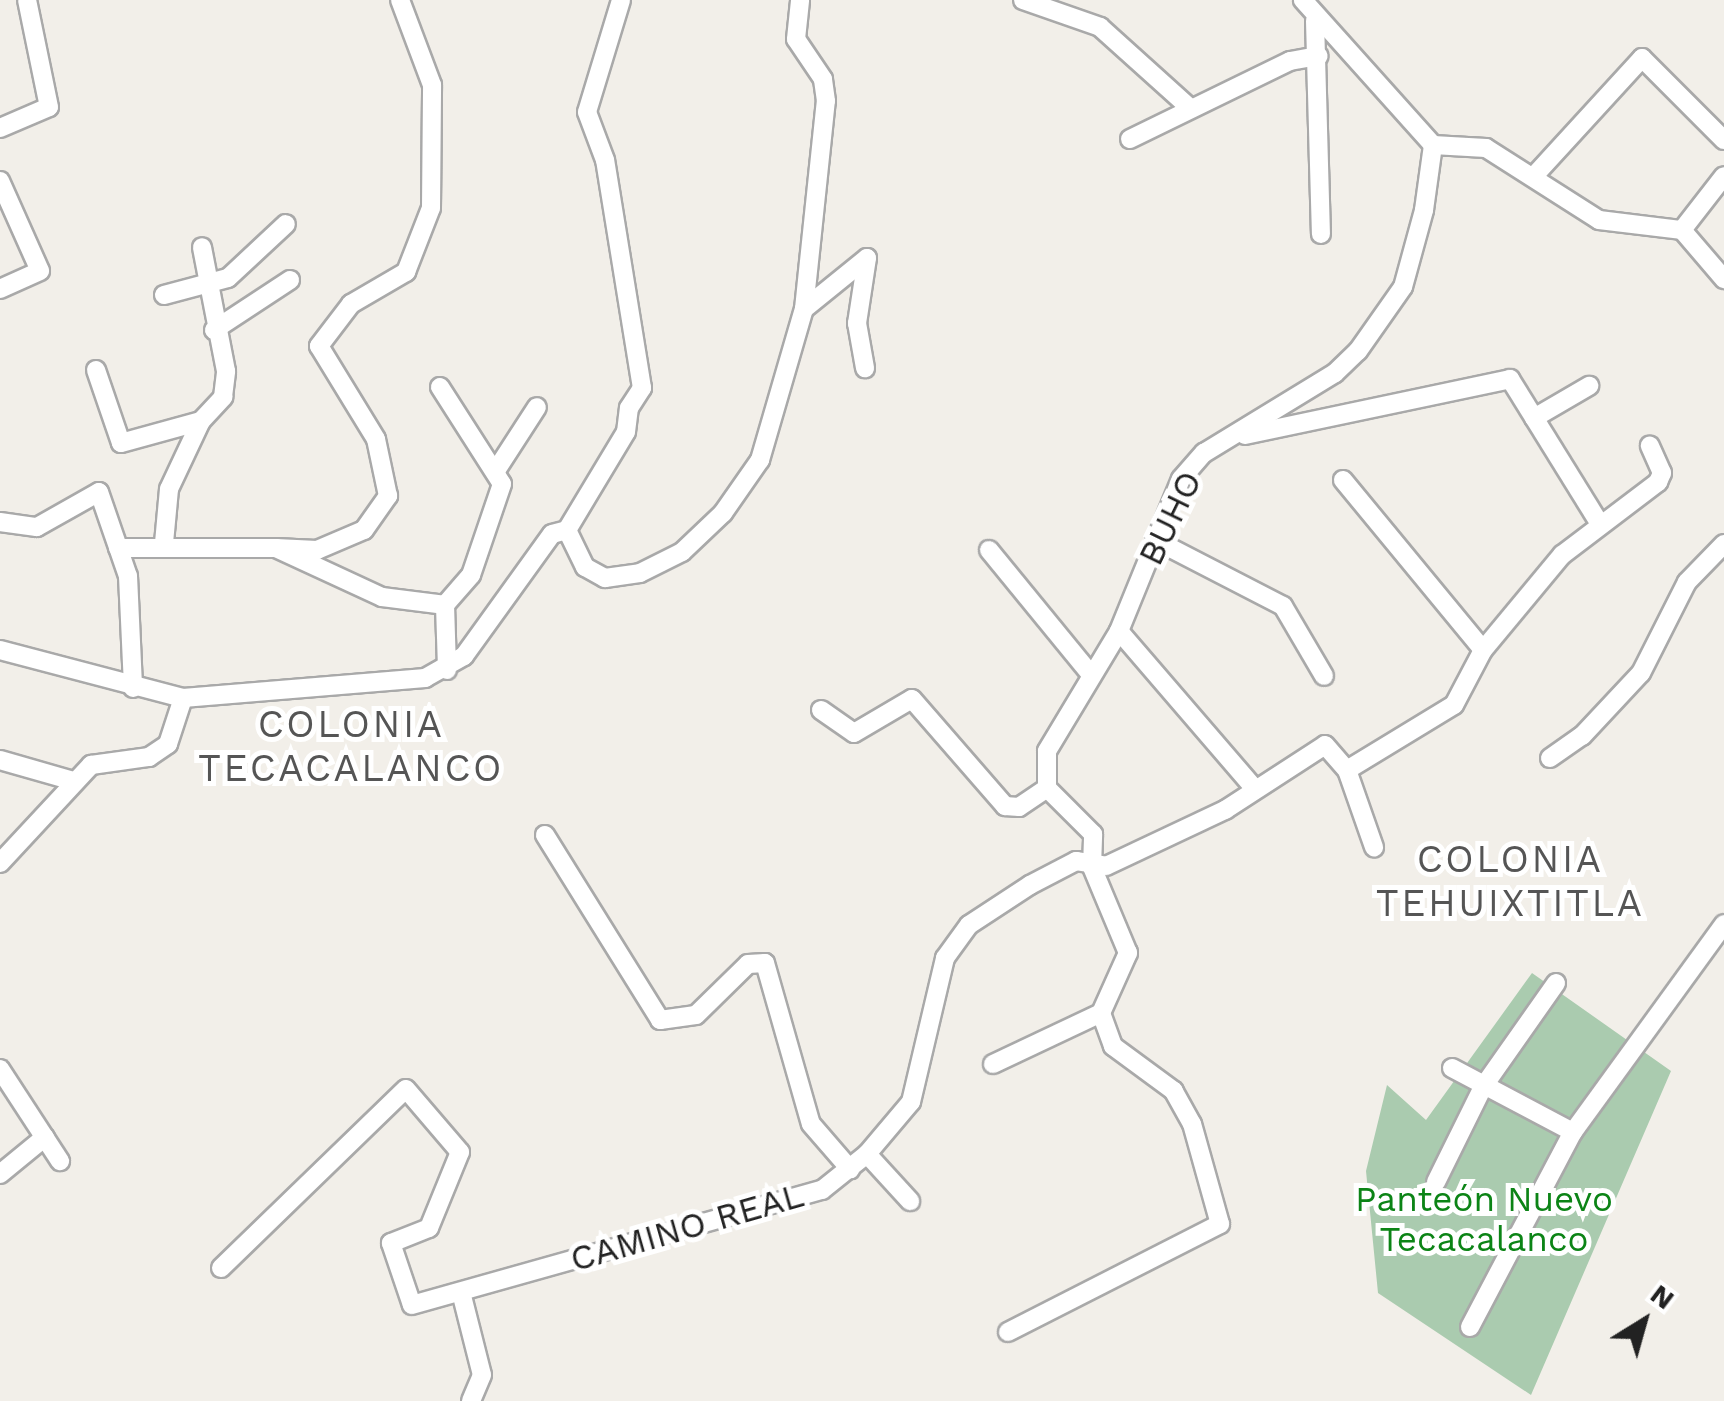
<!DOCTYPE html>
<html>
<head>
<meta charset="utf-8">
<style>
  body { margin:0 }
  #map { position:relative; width:1724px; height:1401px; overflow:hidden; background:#f2efe9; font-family:"Work Sans",sans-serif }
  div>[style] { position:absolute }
  .cemetery>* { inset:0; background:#aacbaf }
  .roads { filter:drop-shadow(2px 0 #a9a9a9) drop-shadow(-2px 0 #a9a9a9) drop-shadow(0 2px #a9a9a9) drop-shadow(0 -2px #a9a9a9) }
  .minor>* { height:18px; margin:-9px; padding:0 9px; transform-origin:9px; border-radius:9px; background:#fff }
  span { translate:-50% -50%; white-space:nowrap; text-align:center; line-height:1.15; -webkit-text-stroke:10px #fff; paint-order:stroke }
  .street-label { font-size:35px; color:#222 }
  .park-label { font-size:35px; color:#0c8416 }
  .neighbourhood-label { font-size:38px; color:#555; letter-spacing:2.5px }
  .north { position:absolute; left:1594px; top:1271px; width:100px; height:100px; -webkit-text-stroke:8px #fff; paint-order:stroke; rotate:37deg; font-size:28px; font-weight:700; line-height:40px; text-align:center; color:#222 }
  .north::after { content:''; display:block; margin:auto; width:35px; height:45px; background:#222; clip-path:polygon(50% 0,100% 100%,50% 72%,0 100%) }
</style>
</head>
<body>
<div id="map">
  <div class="cemetery">
    <i style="clip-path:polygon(1532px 973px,1671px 1071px,1531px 1395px,1378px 1293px,1366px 1171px,1387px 1085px,1426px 1120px)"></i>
  </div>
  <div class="roads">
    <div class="minor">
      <i style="left:1023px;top:0;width:82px;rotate:19.3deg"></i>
      <i style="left:1100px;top:27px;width:122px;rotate:42deg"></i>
      <i style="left:1315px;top:21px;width:213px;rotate:88.4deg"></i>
      <i style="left:0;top:128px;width:53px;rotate:-23.2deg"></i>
      <i style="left:49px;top:107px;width:109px;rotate:-101.6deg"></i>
      <i style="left:1130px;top:139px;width:178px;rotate:-26deg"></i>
      <i style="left:1290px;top:61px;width:29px;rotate:-10deg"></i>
      <i style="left:1433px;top:145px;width:53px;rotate:3.2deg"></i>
      <i style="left:1486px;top:148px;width:134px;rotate:32.5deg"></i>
      <i style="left:1599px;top:220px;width:84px;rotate:6.9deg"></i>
      <i style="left:1682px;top:230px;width:65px;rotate:49.4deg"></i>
      <i style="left:1534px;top:176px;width:160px;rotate:-47.5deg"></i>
      <i style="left:1642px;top:58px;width:116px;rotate:45deg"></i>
      <i style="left:0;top:181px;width:98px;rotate:66deg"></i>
      <i style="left:40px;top:271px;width:44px;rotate:155.8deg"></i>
      <i style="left:1682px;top:230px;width:68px;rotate:-52.1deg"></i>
      <i style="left:164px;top:295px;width:66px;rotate:-14.9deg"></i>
      <i style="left:228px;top:278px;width:79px;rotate:-43deg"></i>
      <i style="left:804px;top:309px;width:81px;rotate:-39deg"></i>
      <i style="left:867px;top:258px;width:66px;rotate:98.7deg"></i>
      <i style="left:857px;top:323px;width:46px;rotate:79.9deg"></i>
      <i style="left:214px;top:330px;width:91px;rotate:-33.3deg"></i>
      <i style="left:96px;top:370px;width:77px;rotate:71.1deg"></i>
      <i style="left:121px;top:443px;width:83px;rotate:-15.4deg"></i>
      <i style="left:440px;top:387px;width:115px;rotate:57.4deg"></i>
      <i style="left:502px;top:484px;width:96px;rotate:108.8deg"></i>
      <i style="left:471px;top:575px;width:40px;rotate:131deg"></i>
      <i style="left:1534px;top:418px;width:64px;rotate:-30.2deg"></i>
      <i style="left:1245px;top:435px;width:271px;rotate:-11.9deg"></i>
      <i style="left:1510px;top:379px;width:171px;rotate:58.2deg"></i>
      <i style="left:495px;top:472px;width:77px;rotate:-57.1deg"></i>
      <i style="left:1343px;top:480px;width:220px;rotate:50.5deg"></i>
      <i style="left:0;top:522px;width:37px;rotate:8deg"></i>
      <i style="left:37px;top:527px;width:71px;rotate:-29.4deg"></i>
      <i style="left:99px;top:492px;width:89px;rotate:71deg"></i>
      <i style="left:128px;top:576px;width:112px;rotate:87.4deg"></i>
      <i style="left:567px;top:530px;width:114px;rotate:-59deg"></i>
      <i style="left:626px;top:432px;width:24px;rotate:-83deg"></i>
      <i style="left:629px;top:408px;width:24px;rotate:-57deg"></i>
      <i style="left:642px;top:388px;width:231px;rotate:-99.2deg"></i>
      <i style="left:605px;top:160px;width:51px;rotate:-110.6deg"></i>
      <i style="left:587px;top:112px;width:117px;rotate:-73.1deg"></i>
      <i style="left:1155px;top:540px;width:144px;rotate:27.3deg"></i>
      <i style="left:1283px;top:606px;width:81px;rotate:59.6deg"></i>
      <i style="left:164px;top:543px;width:54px;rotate:-84.7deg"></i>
      <i style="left:169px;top:489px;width:75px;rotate:-64.8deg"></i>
      <i style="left:201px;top:421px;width:33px;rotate:-47deg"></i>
      <i style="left:223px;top:397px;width:26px;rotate:-83deg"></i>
      <i style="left:226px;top:371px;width:126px;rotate:-101deg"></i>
      <i style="left:118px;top:548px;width:158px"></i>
      <i style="left:276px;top:548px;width:117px;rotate:24.8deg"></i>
      <i style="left:382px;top:597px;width:64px;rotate:7.2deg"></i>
      <i style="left:276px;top:548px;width:41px;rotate:2.8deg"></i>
      <i style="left:317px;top:550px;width:51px;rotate:-23.1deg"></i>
      <i style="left:364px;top:530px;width:42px;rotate:-54.8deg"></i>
      <i style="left:388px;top:496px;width:58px;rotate:-101.9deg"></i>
      <i style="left:376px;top:439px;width:109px;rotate:-121.5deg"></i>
      <i style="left:319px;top:346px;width:53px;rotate:-52.7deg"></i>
      <i style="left:351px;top:304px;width:64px;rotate:-30.2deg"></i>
      <i style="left:406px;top:272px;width:69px;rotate:-68.7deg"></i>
      <i style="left:431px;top:208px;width:123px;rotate:-89.5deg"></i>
      <i style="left:432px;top:85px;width:91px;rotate:-110.6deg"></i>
      <i style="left:989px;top:550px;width:158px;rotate:50.7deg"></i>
      <i style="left:445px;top:605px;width:65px;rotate:88.2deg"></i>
      <i style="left:1119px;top:631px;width:207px;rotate:49.3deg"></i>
      <i style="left:0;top:650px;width:189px;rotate:14.7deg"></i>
      <i style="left:183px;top:698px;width:243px;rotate:-4.7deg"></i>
      <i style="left:425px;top:678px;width:45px;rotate:-29.4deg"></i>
      <i style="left:464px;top:656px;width:150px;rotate:-54.2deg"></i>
      <i style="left:552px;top:534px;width:16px;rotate:-15deg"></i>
      <i style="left:567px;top:530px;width:41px;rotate:64.1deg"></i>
      <i style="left:585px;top:567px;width:23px;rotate:29deg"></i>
      <i style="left:605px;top:578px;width:35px;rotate:-8deg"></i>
      <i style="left:640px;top:573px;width:47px;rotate:-26.6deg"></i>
      <i style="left:682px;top:552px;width:57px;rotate:-43.6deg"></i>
      <i style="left:723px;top:513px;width:65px;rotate:-55.1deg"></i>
      <i style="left:760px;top:460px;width:157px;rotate:-73.8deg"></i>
      <i style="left:804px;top:309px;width:209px;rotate:-84deg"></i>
      <i style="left:826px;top:101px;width:22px;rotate:-98deg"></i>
      <i style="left:823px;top:79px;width:48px;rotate:-124deg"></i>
      <i style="left:796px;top:39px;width:39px;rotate:-84deg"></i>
      <i style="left:821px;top:710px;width:40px;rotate:34.9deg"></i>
      <i style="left:854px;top:733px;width:67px;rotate:-30.4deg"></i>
      <i style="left:912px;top:699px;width:142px;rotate:49deg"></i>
      <i style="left:1005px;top:806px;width:14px;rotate:4deg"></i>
      <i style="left:1019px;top:807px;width:34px;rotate:-34deg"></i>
      <i style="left:1550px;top:758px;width:39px;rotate:-35deg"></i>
      <i style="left:1582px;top:736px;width:86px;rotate:-46.9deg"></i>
      <i style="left:1641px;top:673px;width:102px;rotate:-63.2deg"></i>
      <i style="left:1687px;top:582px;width:53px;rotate:-45.8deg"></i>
      <i style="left:0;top:760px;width:76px;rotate:16deg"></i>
      <i style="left:1347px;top:770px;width:125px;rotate:-31.3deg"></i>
      <i style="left:1454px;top:705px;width:62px;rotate:-62.2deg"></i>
      <i style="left:1483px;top:650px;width:124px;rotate:-50.3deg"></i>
      <i style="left:1562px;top:555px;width:121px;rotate:-37.2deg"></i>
      <i style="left:1658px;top:482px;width:10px;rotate:-66deg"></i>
      <i style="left:1662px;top:473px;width:30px;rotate:-114deg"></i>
      <i style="left:545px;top:835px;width:218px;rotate:58.1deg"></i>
      <i style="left:660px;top:1020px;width:36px;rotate:-8deg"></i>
      <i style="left:696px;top:1015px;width:73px;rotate:-44.4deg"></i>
      <i style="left:748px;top:964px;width:17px;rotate:-3deg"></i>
      <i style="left:765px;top:963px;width:167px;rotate:74.1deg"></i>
      <i style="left:811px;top:1124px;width:60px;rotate:49.1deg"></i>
      <i style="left:0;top:863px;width:134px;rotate:-47.1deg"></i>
      <i style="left:91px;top:765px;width:59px;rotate:-7.9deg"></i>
      <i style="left:149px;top:757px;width:23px;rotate:-34deg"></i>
      <i style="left:168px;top:744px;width:48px;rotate:-71.9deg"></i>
      <i style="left:1101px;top:1013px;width:66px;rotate:-65.8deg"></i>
      <i style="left:1128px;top:953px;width:93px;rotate:-112.7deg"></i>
      <i style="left:1092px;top:867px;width:33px;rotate:-88deg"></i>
      <i style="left:1093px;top:834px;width:65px;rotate:-135deg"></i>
      <i style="left:1047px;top:788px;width:37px;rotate:-90deg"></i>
      <i style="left:1047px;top:751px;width:140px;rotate:-59deg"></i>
      <i style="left:1119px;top:631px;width:164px;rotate:-67.8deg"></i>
      <i style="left:1181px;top:479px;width:35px;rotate:-49deg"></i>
      <i style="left:1204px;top:453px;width:153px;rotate:-31.4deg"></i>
      <i style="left:1335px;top:373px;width:32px;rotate:-44deg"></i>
      <i style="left:1358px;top:351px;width:78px;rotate:-54.9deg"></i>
      <i style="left:1403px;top:287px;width:80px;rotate:-74.7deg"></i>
      <i style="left:1424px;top:210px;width:66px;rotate:-82.1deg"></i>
      <i style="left:1433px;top:145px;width:195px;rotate:-131.9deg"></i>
      <i style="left:993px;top:1064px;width:119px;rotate:-25.3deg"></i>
      <i style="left:1452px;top:1068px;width:137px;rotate:27.9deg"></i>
      <i style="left:0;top:1069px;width:110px;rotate:56.9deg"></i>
      <i style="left:867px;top:1154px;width:64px;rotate:47.5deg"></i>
      <i style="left:0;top:1174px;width:58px;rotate:-39.4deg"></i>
      <i style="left:1436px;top:1182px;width:106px;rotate:-63.7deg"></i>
      <i style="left:1483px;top:1087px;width:127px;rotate:-54.9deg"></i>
      <i style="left:221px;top:1268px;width:257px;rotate:-44.1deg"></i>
      <i style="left:406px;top:1089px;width:83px;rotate:49.4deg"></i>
      <i style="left:460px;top:1152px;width:82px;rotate:112.2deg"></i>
      <i style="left:429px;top:1228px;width:41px;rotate:158.5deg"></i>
      <i style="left:391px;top:1243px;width:65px;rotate:71.3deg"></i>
      <i style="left:412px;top:1305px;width:426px;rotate:-15.7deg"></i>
      <i style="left:822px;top:1190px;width:58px;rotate:-38.7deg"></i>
      <i style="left:867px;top:1154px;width:68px;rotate:-49.8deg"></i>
      <i style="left:911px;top:1102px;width:148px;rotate:-76.7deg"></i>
      <i style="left:945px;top:958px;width:41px;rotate:-54deg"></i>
      <i style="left:969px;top:925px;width:73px;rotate:-33.3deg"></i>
      <i style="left:1030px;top:885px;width:52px;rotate:-27.6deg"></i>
      <i style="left:1076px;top:861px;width:30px;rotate:9deg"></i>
      <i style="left:1106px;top:866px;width:132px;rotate:-25.2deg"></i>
      <i style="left:1225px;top:810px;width:119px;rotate:-33deg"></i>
      <i style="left:1325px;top:745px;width:33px;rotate:49deg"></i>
      <i style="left:1347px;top:770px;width:82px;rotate:70.7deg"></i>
      <i style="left:462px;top:1296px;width:81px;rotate:75.8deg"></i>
      <i style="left:482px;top:1375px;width:28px;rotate:113deg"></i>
      <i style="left:1470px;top:1327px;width:221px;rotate:-62.2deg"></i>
      <i style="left:1573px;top:1132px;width:257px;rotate:-54deg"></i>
      <i style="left:1008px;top:1332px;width:238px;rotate:-27deg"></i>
      <i style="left:1220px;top:1224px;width:104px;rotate:-105.6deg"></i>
      <i style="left:1192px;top:1124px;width:38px;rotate:-119deg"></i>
      <i style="left:1174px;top:1091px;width:76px;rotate:-143.6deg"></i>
      <i style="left:1113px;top:1046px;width:35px;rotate:-110deg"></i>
    </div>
  </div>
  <div class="street-label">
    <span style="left:1170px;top:518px;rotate:-64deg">BUHO</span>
    <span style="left:687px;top:1227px;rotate:-16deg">CAMINO REAL</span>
  </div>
  <div class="park-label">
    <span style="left:1484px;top:1219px">Panteón Nuevo<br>Tecacalanco</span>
  </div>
  <div class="neighbourhood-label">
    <span style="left:351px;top:747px">COLONIA<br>TECACALANCO</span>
    <span style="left:1510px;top:882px">COLONIA<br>TEHUIXTITLA</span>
  </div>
  <div class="north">N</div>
</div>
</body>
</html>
